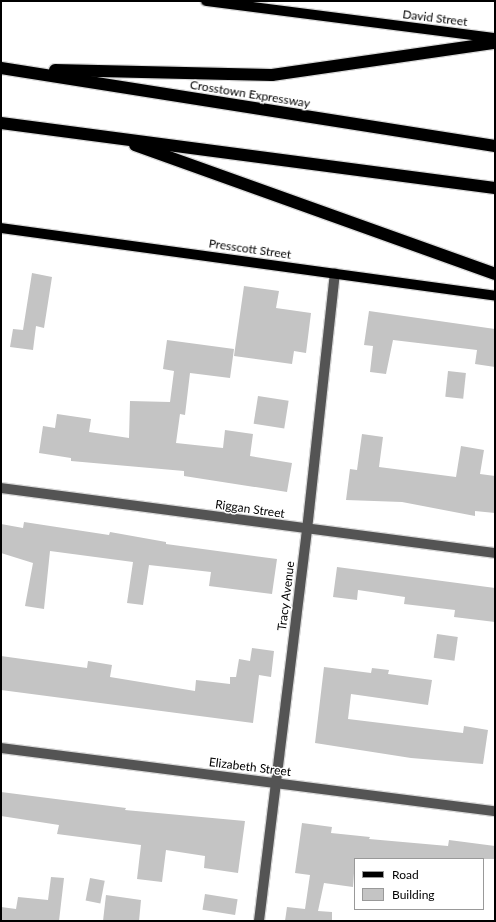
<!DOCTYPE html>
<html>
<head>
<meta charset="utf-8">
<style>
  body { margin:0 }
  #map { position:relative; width:496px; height:922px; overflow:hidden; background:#fff; font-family:Lato,sans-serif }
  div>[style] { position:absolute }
  .building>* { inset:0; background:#c4c4c4; transform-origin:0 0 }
  .roads { filter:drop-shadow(1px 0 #dbdbdb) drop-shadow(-1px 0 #dbdbdb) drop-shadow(0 1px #dbdbdb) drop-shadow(0 -1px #dbdbdb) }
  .minor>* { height:10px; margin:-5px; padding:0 5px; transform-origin:5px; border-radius:5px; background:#545454 }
  .major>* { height:10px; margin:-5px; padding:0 5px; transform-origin:5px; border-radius:5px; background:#000 }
  .highway>* { height:12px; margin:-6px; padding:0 6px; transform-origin:6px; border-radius:6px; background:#000 }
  span { translate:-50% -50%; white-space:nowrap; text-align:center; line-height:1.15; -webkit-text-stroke:3px #fff; paint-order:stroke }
  .street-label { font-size:12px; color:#000 }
  .frame { position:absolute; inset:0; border:2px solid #000; pointer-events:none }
  .legend { position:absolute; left:354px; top:858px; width:130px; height:52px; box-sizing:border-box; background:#fff; border:1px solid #999; margin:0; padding:5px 7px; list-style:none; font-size:12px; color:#000 }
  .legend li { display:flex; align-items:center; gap:8px; height:20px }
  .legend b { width:20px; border:1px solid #999 }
</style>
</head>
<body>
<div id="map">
  <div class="building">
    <i style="clip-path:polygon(32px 273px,52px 277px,44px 328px,36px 326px,33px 350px,10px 347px,13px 329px,23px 330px)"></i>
    <i style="clip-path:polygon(244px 286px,279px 291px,276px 308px,311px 313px,306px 353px,294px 351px,292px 364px,234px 356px)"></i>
    <i style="clip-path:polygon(369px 311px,495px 329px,495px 367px,475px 364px,477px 350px,393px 340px,386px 374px,370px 372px,373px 346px,364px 345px)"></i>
    <i style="clip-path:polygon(167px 340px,234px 349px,230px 378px,190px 373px,185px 415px,180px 414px,176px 443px,223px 448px,225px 430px,253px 434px,250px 456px,292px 463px,287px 492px,184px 476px,184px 471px,71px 461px,71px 458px,39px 453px,43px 426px,55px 428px,57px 414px,91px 419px,89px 432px,129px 438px,130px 401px,170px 402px,174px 371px,163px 369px)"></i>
    <i style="left:448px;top:371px;width:18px;height:26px;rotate:6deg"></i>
    <i style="left:258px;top:396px;width:31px;height:28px;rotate:9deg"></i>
    <i style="clip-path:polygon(362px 434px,383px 437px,379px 467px,456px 477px,461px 446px,484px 450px,480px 474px,495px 476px,495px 513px,475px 511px,475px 516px,402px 502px,346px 500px,350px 469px,357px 470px)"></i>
    <i style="clip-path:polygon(24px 522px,109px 535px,110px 532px,166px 542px,166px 544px,277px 559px,272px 594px,209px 586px,211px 572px,149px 565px,143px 605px,127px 603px,133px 562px,50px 551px,44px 609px,25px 606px,33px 563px,1px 553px,1px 524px,23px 528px)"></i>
    <i style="clip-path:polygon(337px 567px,495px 588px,495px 622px,454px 617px,455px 610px,404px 604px,405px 597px,358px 590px,357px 600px,333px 597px)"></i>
    <i style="left:437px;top:634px;width:21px;height:24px;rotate:8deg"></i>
    <i style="clip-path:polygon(252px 648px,274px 651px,271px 677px,259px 675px,253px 723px,1px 690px,1px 656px,87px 668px,88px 661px,112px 665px,110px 677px,195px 691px,196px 680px,230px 684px,230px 677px,236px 677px,239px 659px,250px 661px)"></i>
    <i style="clip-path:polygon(324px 667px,371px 673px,372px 668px,389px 670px,388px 674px,432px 680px,428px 705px,351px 694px,348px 719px,463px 733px,464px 726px,488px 730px,483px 764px,411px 758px,315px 743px)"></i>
    <i style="clip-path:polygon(1px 792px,126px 808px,125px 810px,245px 821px,238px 873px,204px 868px,205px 856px,166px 850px,162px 882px,137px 879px,141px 845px,57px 834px,59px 825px,1px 816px)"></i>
    <i style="clip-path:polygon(302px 823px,332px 827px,331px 833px,370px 837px,369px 839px,448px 846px,449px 840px,495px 846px,495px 859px,355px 859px,353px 887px,324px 883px,318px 911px,332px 912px,332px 921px,285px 921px,287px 907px,305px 909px,310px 875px,295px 873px)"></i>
    <i style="clip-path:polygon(51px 877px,64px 878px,59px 921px,1px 921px,1px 907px,16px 909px,18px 897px,48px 900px)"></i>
    <i style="left:90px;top:878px;width:15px;height:23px;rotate:11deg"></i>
    <i style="left:205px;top:894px;width:33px;height:16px;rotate:9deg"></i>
    <i style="clip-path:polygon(106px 895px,141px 900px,139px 921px,103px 921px)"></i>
  </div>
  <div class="roads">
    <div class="minor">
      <i style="left:1px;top:488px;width:498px;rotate:7.5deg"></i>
      <i style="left:1px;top:748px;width:498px;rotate:7.3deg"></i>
      <i style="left:259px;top:921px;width:394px;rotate:-83deg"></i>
      <i style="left:307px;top:530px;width:258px;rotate:-83.8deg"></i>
    </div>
    <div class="major">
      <i style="left:206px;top:1px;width:291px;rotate:7.3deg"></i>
      <i style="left:1px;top:228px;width:499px;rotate:7.8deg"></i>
    </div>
    <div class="highway">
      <i style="left:1px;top:68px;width:500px;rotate:8.97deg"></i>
      <i style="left:55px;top:70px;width:217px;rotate:1.3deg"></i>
      <i style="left:272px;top:75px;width:225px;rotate:-8.2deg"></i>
      <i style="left:1px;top:123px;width:498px;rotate:7.5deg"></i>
      <i style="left:135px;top:145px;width:382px;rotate:19.7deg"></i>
    </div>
  </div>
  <div class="street-label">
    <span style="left:435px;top:18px;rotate:7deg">David Street</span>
    <span style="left:250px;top:94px;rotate:9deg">Crosstown Expressway</span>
    <span style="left:250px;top:249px;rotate:8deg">Presscott Street</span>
    <span style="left:250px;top:509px;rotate:8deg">Riggan Street</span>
    <span style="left:286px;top:596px;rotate:-83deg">Tracy Avenue</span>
    <span style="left:250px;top:767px;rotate:7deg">Elizabeth Street</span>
  </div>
  <div class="frame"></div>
  <ul class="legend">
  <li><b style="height:5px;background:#000"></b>Road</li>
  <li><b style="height:11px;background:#c4c4c4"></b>Building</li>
  </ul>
</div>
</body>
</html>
